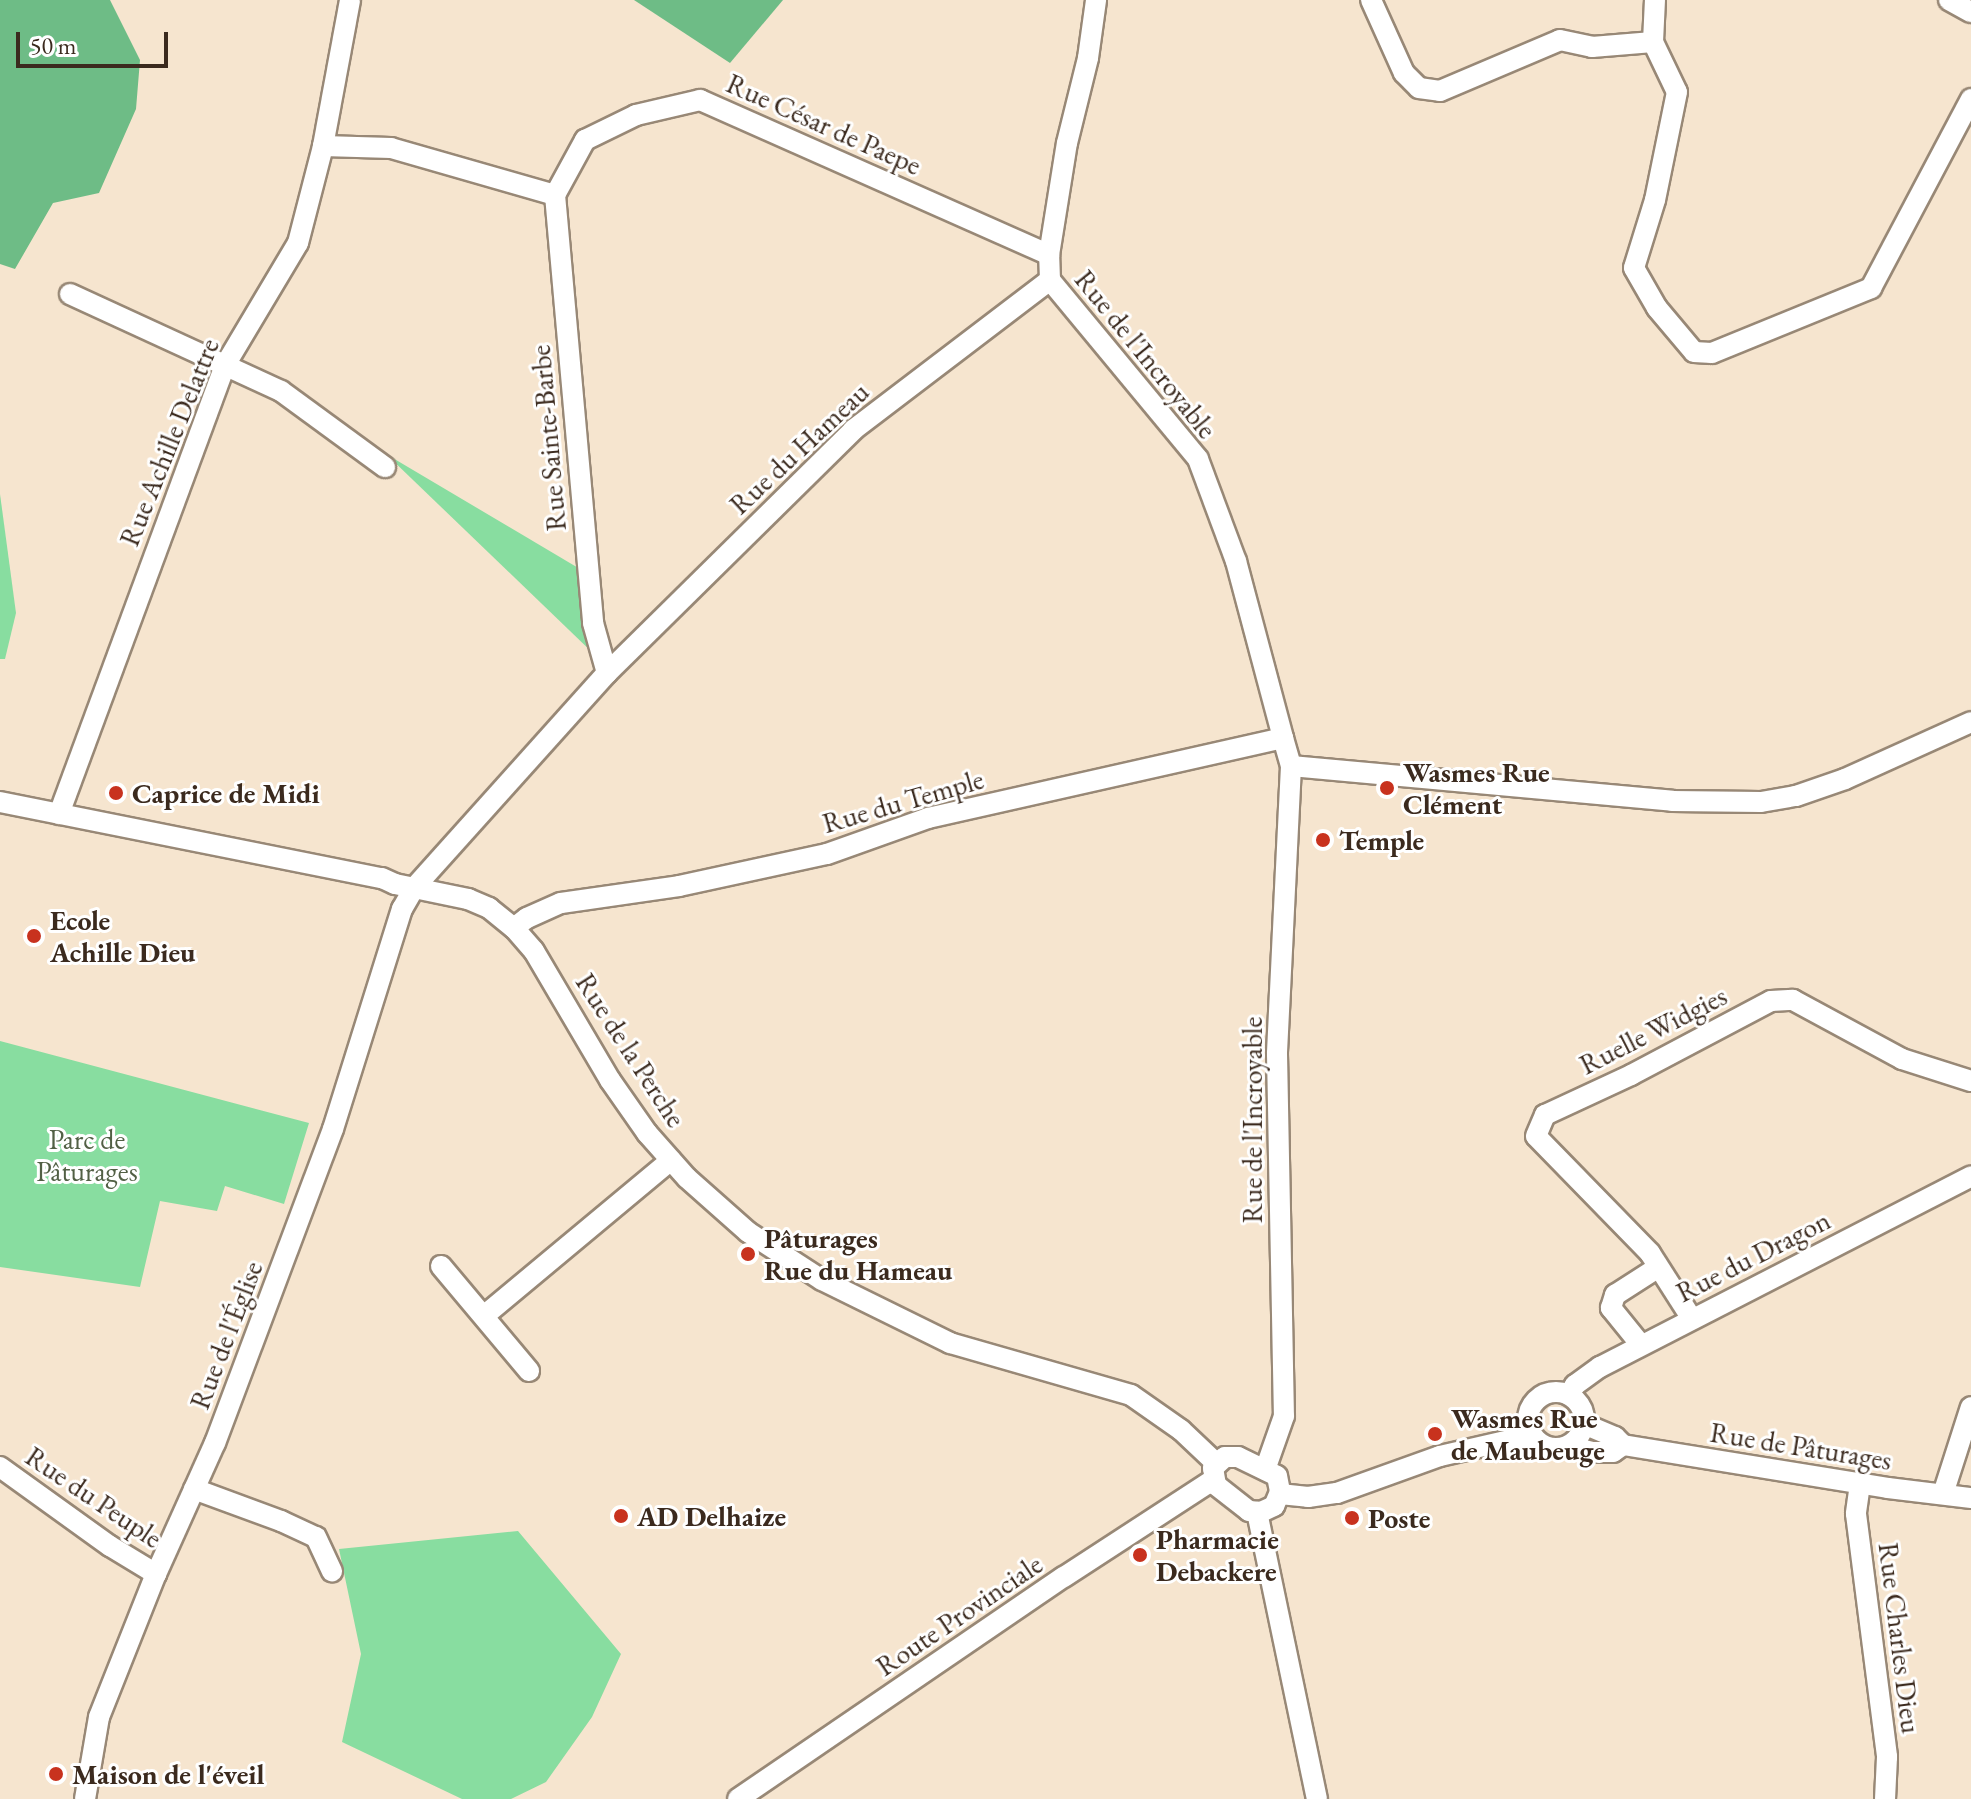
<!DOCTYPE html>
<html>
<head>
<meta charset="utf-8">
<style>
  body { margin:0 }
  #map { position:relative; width:1971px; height:1799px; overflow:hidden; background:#f6e5cf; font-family:"EB Garamond",serif }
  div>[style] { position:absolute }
  .green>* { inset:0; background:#88dda0 }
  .forest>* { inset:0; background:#6ebc86 }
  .roads { filter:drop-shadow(2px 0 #988876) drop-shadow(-2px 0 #988876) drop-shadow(0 2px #988876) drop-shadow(0 -2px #988876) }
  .minor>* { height:20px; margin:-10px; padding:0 10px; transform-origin:10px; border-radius:10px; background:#fff }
  .minor>.ring { margin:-10px; padding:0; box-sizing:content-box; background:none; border:20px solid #fff; border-radius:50% }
  .dots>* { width:22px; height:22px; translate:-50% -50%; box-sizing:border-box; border:4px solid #fff; border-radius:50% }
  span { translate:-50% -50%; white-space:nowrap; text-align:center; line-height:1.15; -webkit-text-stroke:6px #fff; paint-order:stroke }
  .street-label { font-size:28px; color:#3b2a1e }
  .poi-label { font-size:28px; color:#3b2a1e; font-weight:700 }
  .left { translate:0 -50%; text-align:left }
  .park-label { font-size:28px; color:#526045 }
  .scale { position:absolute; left:16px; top:32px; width:152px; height:36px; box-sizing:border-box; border:4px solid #3b2a1e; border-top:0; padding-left:10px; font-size:24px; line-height:28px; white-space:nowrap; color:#3b2a1e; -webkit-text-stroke:6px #fff; paint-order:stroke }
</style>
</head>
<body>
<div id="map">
  <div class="green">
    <i style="clip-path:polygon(386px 454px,580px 569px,596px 656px)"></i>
    <i style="clip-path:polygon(0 494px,16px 613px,5px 659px,0 659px)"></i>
    <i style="clip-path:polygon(0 1041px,309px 1123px,284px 1204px,225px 1186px,217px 1211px,160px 1201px,140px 1287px,0 1267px)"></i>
    <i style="clip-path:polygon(518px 1531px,621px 1654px,592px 1717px,546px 1782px,511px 1799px,462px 1799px,342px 1742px,361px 1654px,339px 1549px)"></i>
  </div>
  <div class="forest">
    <i style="clip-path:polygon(0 0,110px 0,140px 60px,136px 109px,99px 193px,53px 203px,15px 269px,0 264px)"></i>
    <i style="clip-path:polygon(634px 0,783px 0,730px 63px)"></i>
  </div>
  <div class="roads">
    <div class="minor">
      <i style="left:1371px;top:0;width:80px;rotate:65.7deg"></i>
      <i style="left:1404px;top:73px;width:21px;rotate:45deg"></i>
      <i style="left:1419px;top:88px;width:21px;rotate:8deg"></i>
      <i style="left:1440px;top:91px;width:130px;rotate:-23deg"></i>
      <i style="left:1560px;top:40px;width:33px;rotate:12deg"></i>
      <i style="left:1592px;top:47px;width:61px;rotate:-4.7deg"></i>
      <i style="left:1653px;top:42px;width:42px;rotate:-87.3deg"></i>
      <i style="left:1949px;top:0;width:25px;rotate:29deg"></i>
      <i style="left:1653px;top:42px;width:55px;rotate:64.4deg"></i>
      <i style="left:1677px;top:92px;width:110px;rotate:101.5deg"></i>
      <i style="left:1655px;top:200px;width:71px;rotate:107.2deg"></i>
      <i style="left:1634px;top:268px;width:46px;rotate:60.1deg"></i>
      <i style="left:1657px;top:308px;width:57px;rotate:49.9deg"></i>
      <i style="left:1694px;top:352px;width:18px;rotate:3deg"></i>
      <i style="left:1712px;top:353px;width:172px;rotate:-22.2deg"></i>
      <i style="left:1871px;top:288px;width:214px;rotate:-62.1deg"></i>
      <i style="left:323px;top:146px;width:68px;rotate:1.7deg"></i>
      <i style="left:391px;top:148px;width:171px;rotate:16deg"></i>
      <i style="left:555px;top:195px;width:63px;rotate:-61.4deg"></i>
      <i style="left:585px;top:140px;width:57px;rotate:-26.1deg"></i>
      <i style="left:636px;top:115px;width:66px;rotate:-13.2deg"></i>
      <i style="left:700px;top:100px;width:382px;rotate:23.9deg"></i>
      <i style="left:555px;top:195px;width:430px;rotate:84.9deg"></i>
      <i style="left:593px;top:623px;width:52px;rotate:74.4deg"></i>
      <i style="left:1050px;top:280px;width:232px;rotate:50.4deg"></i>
      <i style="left:1198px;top:459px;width:109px;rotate:69.6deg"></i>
      <i style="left:1236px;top:561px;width:183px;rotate:75.1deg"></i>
      <i style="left:70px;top:294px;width:232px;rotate:24.7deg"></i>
      <i style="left:281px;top:391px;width:129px;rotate:36.2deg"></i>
      <i style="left:1291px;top:766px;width:383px;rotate:5.2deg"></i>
      <i style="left:1672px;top:801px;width:89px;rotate:0.6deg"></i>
      <i style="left:1761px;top:802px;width:36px;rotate:-10deg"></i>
      <i style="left:1796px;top:796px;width:52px;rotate:-19.1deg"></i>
      <i style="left:1845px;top:779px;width:138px;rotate:-24.3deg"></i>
      <i style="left:0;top:802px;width:389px;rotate:11.3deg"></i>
      <i style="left:382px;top:878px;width:14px;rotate:25deg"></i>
      <i style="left:395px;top:884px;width:75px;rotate:11.6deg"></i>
      <i style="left:468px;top:899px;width:23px;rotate:23deg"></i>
      <i style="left:489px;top:908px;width:32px;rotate:39deg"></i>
      <i style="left:514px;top:928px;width:30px;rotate:49deg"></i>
      <i style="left:534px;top:951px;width:150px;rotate:59.5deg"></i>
      <i style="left:610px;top:1080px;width:65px;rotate:55.1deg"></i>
      <i style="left:647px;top:1133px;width:60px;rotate:48.4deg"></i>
      <i style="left:687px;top:1178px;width:81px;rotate:41.5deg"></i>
      <i style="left:748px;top:1232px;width:88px;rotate:33deg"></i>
      <i style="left:822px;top:1280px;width:143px;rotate:26.2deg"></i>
      <i style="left:950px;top:1343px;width:188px;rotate:16deg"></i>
      <i style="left:1131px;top:1395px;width:61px;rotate:35deg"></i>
      <i style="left:1181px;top:1430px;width:48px;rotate:43.3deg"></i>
      <i style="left:59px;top:814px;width:476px;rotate:-69.7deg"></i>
      <i style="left:224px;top:367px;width:144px;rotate:-59.2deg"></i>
      <i style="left:298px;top:243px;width:100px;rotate:-75.5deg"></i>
      <i style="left:323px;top:146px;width:148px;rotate:-79.5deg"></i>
      <i style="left:514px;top:928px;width:16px;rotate:-38deg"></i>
      <i style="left:527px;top:918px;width:37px;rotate:-24deg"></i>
      <i style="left:561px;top:903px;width:119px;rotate:-8.2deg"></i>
      <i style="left:679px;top:886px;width:151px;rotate:-12.2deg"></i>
      <i style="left:827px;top:854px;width:107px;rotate:-19.6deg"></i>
      <i style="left:928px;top:818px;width:364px;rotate:-12.7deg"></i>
      <i style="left:1283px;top:738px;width:29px;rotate:74deg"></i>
      <i style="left:1291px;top:766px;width:288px;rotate:92.8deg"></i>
      <i style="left:1277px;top:1054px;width:362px;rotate:88.9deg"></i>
      <i style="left:1284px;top:1416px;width:57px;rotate:109.4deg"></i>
      <i style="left:441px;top:1266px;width:137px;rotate:50deg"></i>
      <i style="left:485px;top:1315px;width:242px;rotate:-39.8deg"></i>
      <i style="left:1692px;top:1319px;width:78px;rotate:-122.5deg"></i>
      <i style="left:1650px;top:1253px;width:163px;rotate:-134.3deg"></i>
      <i style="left:1536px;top:1136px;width:23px;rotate:-67deg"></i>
      <i style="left:1545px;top:1115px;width:95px;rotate:-24.9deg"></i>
      <i style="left:1631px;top:1075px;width:158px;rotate:-27.9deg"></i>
      <i style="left:1771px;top:1001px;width:22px;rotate:-3deg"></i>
      <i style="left:1793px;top:1000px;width:124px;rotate:28.4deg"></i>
      <i style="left:1902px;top:1059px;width:72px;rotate:17.7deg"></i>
      <i style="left:1641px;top:1345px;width:48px;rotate:-129deg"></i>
      <i style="left:1611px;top:1308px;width:14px;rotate:-73deg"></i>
      <i style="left:1615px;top:1295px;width:50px;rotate:-32.7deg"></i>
      <i class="ring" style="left:1528px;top:1392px;width:36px;height:36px"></i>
      <i style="left:1569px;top:1395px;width:12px;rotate:-59deg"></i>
      <i style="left:1575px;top:1385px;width:31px;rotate:-36deg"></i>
      <i style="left:1600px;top:1367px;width:417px;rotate:-27.2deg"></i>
      <i style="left:1584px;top:1424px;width:34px;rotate:23deg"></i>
      <i style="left:1615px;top:1437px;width:11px;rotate:45deg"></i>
      <i style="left:1623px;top:1445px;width:268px;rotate:9.2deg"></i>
      <i style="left:1888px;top:1488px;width:84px;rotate:6.9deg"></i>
      <i style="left:1568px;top:1446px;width:25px;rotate:14deg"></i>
      <i style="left:1592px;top:1452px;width:21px"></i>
      <i style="left:1613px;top:1452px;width:12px;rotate:-35deg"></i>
      <i style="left:1225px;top:1457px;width:13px"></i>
      <i style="left:1238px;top:1457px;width:43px;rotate:26deg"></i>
      <i style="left:1277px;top:1476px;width:16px;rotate:79deg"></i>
      <i style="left:1280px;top:1492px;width:15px;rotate:113deg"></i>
      <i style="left:1274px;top:1506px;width:14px;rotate:155deg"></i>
      <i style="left:1261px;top:1512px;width:12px;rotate:-175deg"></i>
      <i style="left:1249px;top:1511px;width:42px;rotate:-141.8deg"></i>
      <i style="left:1216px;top:1485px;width:17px;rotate:-100deg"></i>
      <i style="left:1213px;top:1468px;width:16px;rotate:-43deg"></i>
      <i style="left:0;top:1467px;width:135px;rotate:35.7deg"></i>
      <i style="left:110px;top:1546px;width:54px;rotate:31.3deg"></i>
      <i style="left:1860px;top:1484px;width:30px;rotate:98deg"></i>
      <i style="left:1856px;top:1514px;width:245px;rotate:82.7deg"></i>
      <i style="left:1887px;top:1757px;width:42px;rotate:92.7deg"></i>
      <i style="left:194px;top:1489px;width:93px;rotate:20.2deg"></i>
      <i style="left:281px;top:1521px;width:38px;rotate:25deg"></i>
      <i style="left:316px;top:1537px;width:38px;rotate:65deg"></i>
      <i style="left:1280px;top:1494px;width:28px;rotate:6deg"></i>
      <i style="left:1308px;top:1497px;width:29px;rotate:-8deg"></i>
      <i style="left:1337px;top:1493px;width:109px;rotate:-19.8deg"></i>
      <i style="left:1440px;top:1456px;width:94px;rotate:-12.9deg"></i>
      <i style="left:1943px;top:1494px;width:91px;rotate:-72.2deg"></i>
      <i style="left:1257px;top:1512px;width:293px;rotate:78.2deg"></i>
      <i style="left:85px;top:1799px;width:83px;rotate:-80.3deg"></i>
      <i style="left:99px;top:1717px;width:154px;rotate:-68.3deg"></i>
      <i style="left:156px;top:1574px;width:144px;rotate:-65.8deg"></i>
      <i style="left:215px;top:1443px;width:335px;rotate:-69.4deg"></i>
      <i style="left:333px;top:1129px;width:231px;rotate:-72.6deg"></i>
      <i style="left:402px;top:909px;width:24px;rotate:-60deg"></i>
      <i style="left:414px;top:888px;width:289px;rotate:-48.1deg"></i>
      <i style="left:607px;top:673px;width:346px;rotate:-44.6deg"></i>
      <i style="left:853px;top:430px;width:248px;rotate:-37.3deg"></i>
      <i style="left:1050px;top:280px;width:25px;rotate:-92deg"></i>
      <i style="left:1049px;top:255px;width:113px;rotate:-80.9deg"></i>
      <i style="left:1067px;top:143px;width:88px;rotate:-76.1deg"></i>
      <i style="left:1088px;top:58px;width:59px;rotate:-82.1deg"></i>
      <i style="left:738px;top:1799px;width:394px;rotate:-34.3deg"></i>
      <i style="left:1064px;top:1577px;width:178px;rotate:-33.1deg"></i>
    </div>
  </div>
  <div class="dots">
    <i style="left:1387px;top:788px;background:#c8321e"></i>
    <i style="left:116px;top:793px;background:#c8321e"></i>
    <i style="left:1323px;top:840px;background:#c8321e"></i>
    <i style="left:34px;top:936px;background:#c8321e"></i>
    <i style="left:748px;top:1254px;background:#c8321e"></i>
    <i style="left:1435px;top:1434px;background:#c8321e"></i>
    <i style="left:621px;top:1516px;background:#c8321e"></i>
    <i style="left:1352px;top:1518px;background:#c8321e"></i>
    <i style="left:1140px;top:1555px;background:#c8321e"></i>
    <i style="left:56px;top:1774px;background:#c8321e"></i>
  </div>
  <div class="street-label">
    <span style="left:824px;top:124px;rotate:24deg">Rue César de Paepe</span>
    <span style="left:1146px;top:354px;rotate:51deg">Rue de l'Incroyable</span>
    <span style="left:548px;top:438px;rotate:-95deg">Rue Sainte-Barbe</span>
    <span style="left:169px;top:442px;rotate:-68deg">Rue Achille Delattre</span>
    <span style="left:799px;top:448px;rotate:-43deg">Rue du Hameau</span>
    <span style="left:903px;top:801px;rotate:-16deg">Rue du Temple</span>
    <span style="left:1653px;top:1030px;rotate:-27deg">Ruelle Widgies</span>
    <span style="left:631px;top:1050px;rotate:57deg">Rue de la Perche</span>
    <span style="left:1252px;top:1120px;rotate:-90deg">Rue de l'Incroyable</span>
    <span style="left:1753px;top:1256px;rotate:-27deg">Rue du Dragon</span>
    <span style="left:226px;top:1335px;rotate:-69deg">Rue de l'Église</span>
    <span style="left:1801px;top:1446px;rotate:9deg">Rue de Pâturages</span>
    <span style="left:94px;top:1497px;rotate:34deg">Rue du Peuple</span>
    <span style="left:959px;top:1615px;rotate:-34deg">Route Provinciale</span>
    <span style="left:1900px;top:1638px;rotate:83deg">Rue Charles Dieu</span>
  </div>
  <div class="poi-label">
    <span class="left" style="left:1403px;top:788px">Wasmes Rue<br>Clément</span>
    <span class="left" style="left:132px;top:793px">Caprice de Midi</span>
    <span class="left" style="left:1339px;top:840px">Temple</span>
    <span class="left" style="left:50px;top:936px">Ecole<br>Achille Dieu</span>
    <span class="left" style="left:764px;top:1254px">Pâturages<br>Rue du Hameau</span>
    <span class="left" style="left:1451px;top:1434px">Wasmes Rue<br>de Maubeuge</span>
    <span class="left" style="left:637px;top:1516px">AD Delhaize</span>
    <span class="left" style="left:1368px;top:1518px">Poste</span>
    <span class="left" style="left:1156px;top:1555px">Pharmacie<br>Debackere</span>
    <span class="left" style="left:72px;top:1774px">Maison de l'éveil</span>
  </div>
  <div class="park-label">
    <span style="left:87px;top:1155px">Parc de<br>Pâturages</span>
  </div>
  <div class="scale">50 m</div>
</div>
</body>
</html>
